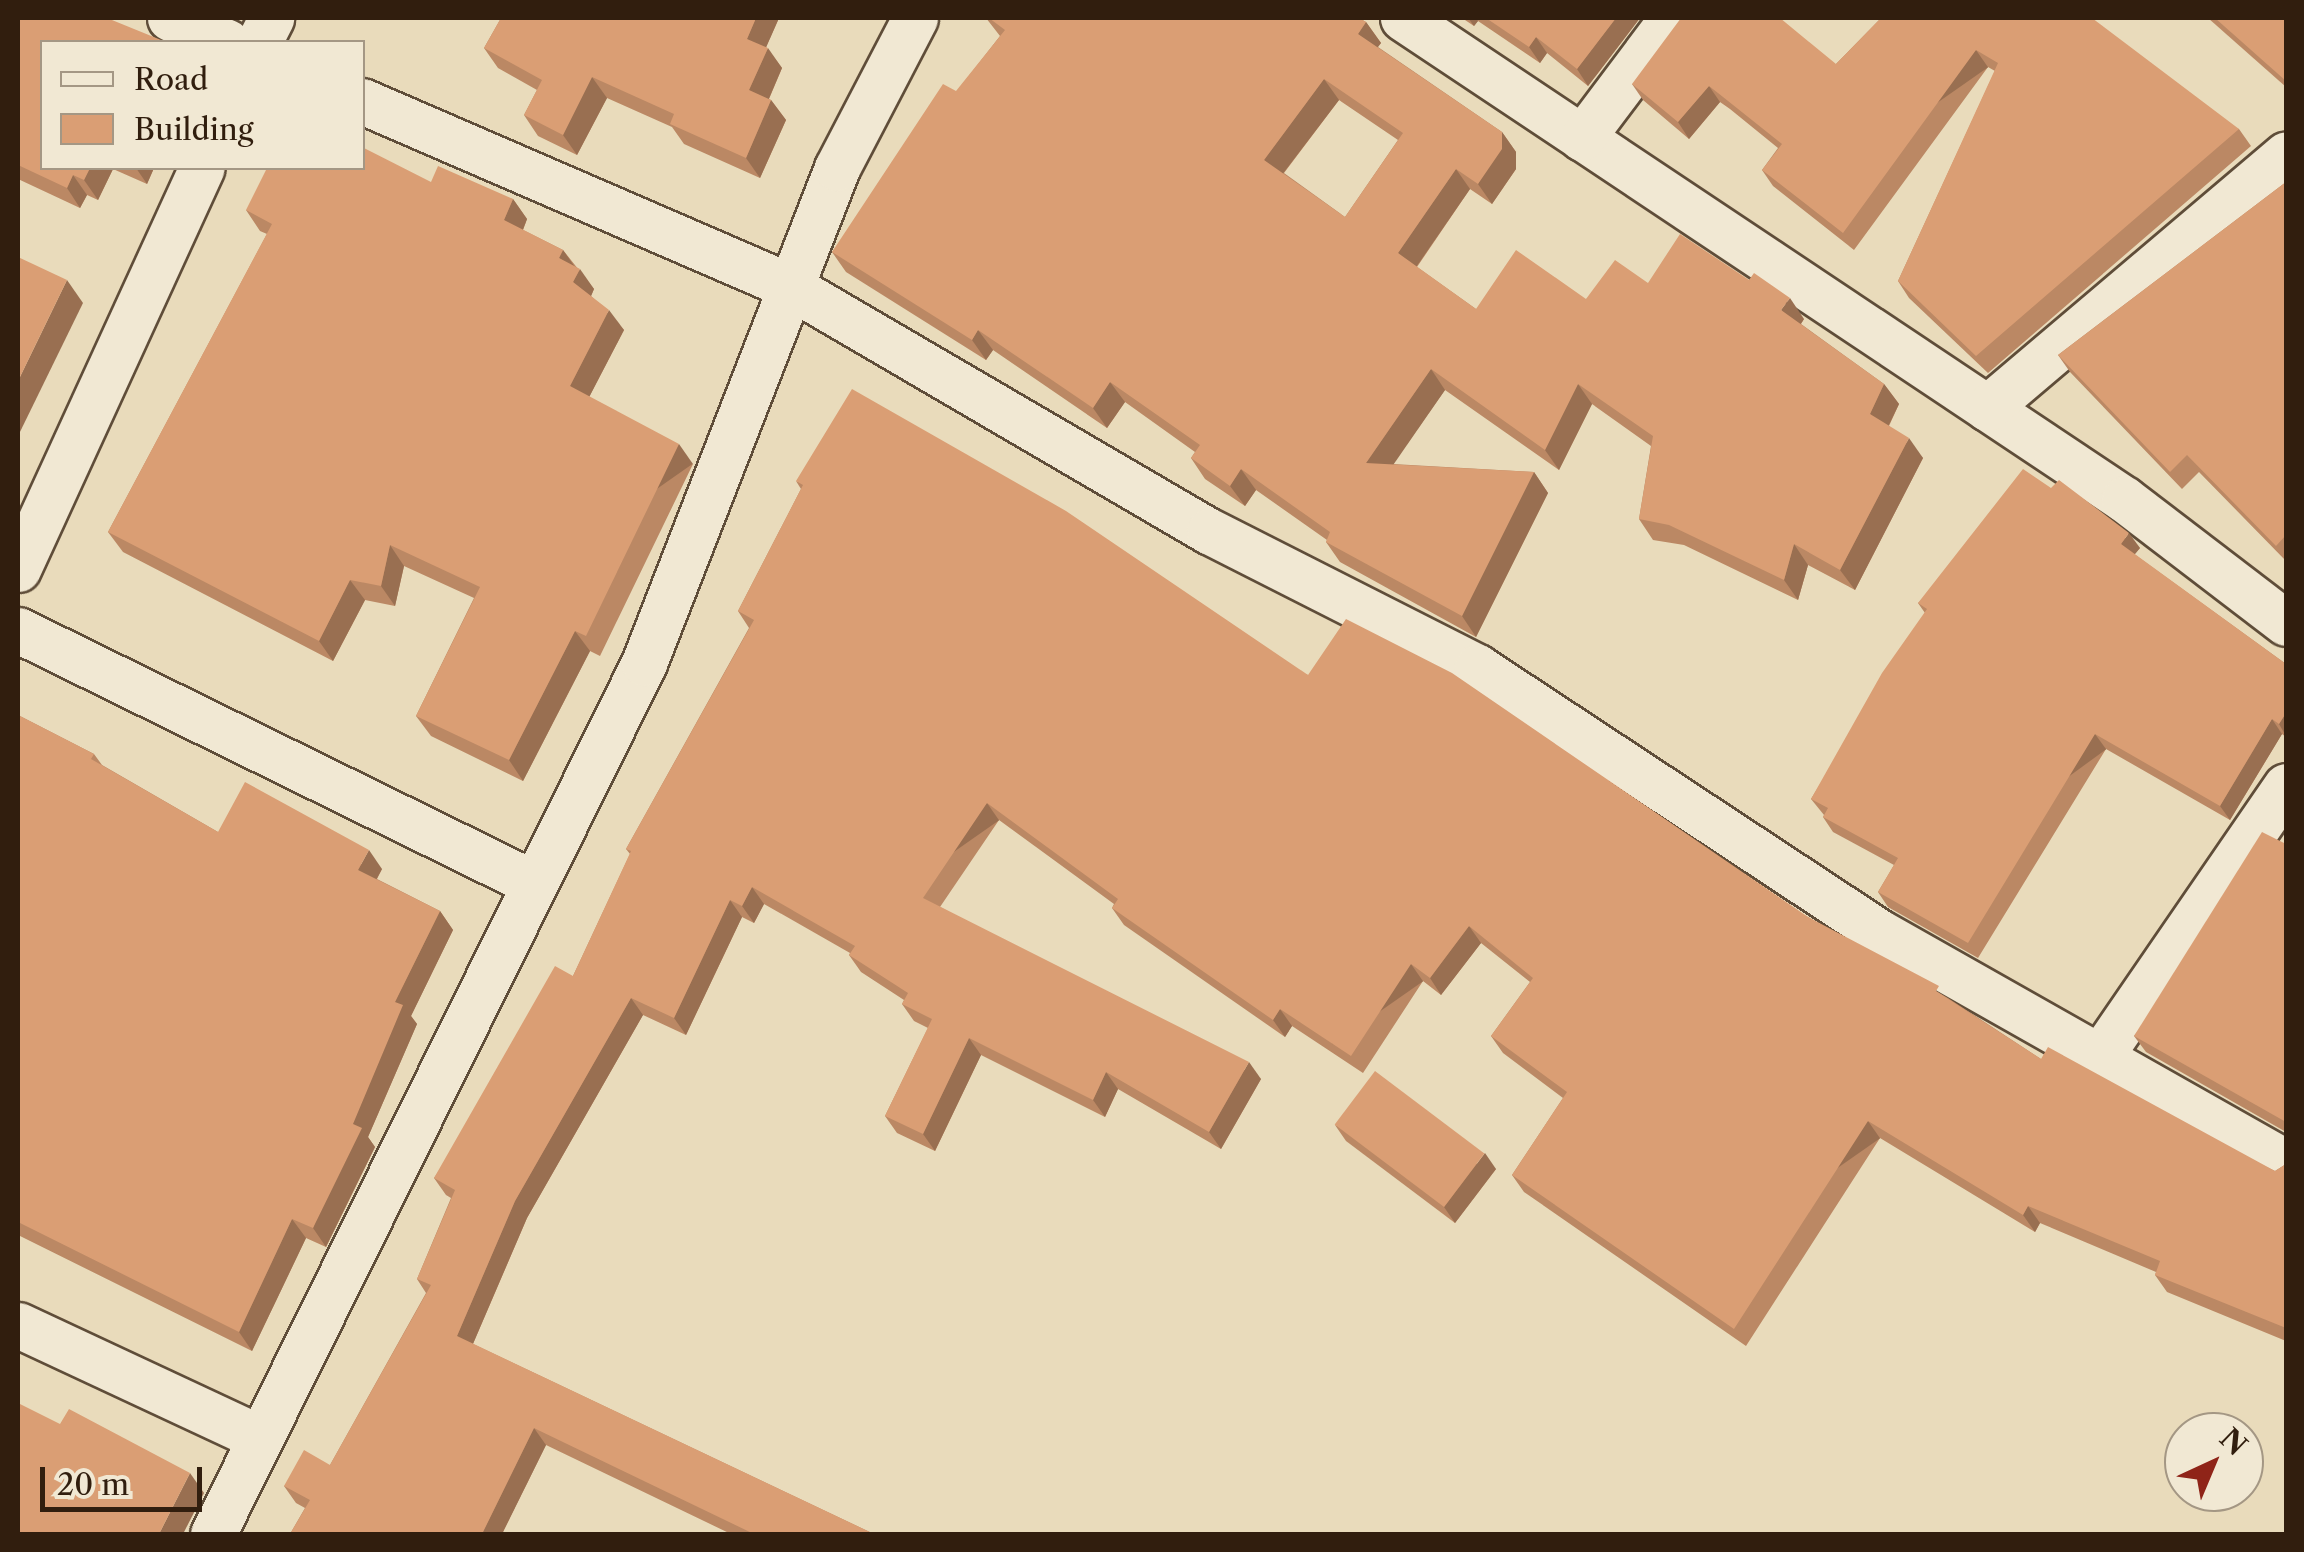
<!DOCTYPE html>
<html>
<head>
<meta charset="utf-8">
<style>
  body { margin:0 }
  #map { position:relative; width:2304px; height:1552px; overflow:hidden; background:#e9dbbb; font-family:"Libre Caslon Text",serif }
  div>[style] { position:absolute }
  .roads { filter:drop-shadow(2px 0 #5f4d39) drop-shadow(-2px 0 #5f4d39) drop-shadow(0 2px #5f4d39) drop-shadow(0 -2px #5f4d39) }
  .minor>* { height:45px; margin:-22.5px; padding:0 22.5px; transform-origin:22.5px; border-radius:22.5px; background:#f1e8d3 }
  .wall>* { inset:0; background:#bb8864 }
  .shaded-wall>* { inset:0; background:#996f51; transform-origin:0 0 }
  .building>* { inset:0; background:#da9e74; transform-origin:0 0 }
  span { translate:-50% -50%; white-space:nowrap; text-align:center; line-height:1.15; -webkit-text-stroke:9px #f1e8d3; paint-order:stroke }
  .frame { position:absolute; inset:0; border:20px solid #311e0e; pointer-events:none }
  .legend { position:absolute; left:40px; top:40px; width:325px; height:130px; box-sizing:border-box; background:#f1e8d3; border:2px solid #a49784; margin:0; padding:12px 18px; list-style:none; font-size:30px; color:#311e0e }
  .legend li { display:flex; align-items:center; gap:20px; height:50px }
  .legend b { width:50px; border:2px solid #a49784 }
  .north { position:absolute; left:2164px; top:1412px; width:100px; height:100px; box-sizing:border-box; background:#f1e8d3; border:2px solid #a49784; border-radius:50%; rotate:44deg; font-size:28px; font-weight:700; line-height:40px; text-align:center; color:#311e0e }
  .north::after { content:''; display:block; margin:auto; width:35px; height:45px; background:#8f2418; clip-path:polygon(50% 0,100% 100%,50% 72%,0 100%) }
  .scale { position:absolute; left:40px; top:1467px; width:162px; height:45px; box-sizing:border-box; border:5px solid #311e0e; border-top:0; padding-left:12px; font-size:30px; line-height:35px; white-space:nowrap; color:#311e0e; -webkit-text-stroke:8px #f1e8d3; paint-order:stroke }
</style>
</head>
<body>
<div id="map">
  <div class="roads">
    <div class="minor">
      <i style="left:170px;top:18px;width:62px;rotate:22.8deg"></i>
      <i style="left:1403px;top:18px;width:867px;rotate:33.71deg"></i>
      <i style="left:2124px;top:499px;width:204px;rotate:37.4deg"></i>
      <i style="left:259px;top:42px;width:27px;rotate:-63deg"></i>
      <i style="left:362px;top:101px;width:468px;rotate:23.4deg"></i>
      <i style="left:791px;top:287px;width:484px;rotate:30.3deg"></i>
      <i style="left:1209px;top:531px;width:301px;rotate:26.9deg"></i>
      <i style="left:1477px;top:667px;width:481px;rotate:33.4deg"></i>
      <i style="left:1879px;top:932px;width:467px;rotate:29.5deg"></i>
      <i style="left:1582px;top:138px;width:150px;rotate:-53.1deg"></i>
      <i style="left:1987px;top:408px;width:392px;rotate:-40.3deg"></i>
      <i style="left:18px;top:569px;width:441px;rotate:-65.4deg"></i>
      <i style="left:18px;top:630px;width:574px;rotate:26.16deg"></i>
      <i style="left:2099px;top:1058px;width:330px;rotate:-55.5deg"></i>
      <i style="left:18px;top:1325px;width:267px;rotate:25deg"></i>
      <i style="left:213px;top:1534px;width:972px;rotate:-63.67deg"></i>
      <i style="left:644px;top:663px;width:531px;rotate:-68.7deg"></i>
      <i style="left:837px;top:168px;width:169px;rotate:-62.5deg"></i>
    </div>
  </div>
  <div class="wall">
    <i style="clip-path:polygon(18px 18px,42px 168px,154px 168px,147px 184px,113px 169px,98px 200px,87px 195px,80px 208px,18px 179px)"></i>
    <i style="clip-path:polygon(501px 18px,779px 18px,766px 47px,782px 68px,769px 99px,771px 100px,786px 120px,760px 178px,684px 144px,672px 127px,607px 98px,577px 155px,538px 136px,524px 115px,537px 90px,498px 68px,484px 48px)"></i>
    <i style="clip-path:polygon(evenodd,986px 18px,1359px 18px,1366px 22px,1381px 43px,1378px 47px,1502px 132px,1516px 152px,1516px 169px,1492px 204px,1470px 189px,1417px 267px,1476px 309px,1586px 299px,1648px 283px,1804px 319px,1801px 324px,1884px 384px,1899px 404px,1889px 426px,1923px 458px,1855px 590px,1808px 565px,1798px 600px,1684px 545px,1653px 540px,1639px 519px,1651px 446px,1592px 404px,1559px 470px,1445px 390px,1393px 464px,1534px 472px,1548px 493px,1476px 637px,1340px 562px,1326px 542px,1327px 540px,1256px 490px,1245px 506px,1205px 479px,1191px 458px,1195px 452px,1125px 402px,1107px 428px,993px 350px,986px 360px,846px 272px,832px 252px,1000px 36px,986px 18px,1339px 100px,1398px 140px,1345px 217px,1284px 173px,1339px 100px)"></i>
    <i style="clip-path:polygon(1462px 18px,1640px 18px,1588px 86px,1547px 53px,1540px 63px,1478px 21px,1474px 26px)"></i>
    <i style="clip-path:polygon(1881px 18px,2239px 129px,2251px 146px,1988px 373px,1909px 298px,1898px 281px,1995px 71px,1988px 67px,1854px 250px,1773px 186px,1762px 170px,1778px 148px,1730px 109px,1720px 102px,1689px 139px,1643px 100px,1632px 84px,1836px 64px)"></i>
    <i style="clip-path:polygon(2208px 18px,2286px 18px,2286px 87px)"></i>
    <i style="clip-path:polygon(431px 182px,513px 199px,527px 219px,523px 230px,563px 250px,594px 289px,591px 296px,624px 330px,589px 397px,693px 464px,600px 656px,590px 651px,523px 781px,431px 736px,416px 716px,474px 598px,404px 566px,395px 606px,365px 600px,333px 661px,123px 552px,108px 532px,267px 234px,260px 231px,246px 210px)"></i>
    <i style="clip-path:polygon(2286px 182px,2286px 561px,2199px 472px,2182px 489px,2070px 372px,2058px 355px)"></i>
    <i style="clip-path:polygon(796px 481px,1308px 675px,1808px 917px,1948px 998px,2041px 1059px,2275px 1171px,2286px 1164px,2286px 1341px,2167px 1292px,2155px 1275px,2156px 1272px,2040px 1223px,2035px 1232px,1880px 1138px,1746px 1346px,1524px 1192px,1512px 1175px,1563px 1098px,1503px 1053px,1491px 1036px,1530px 982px,1481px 943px,1441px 995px,1423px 981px,1363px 1073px,1292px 1026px,1285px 1037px,1124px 925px,1112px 908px,1114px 904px,999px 820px,940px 907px,1261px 1079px,1221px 1149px,1118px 1089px,1105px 1117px,981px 1055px,935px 1151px,897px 1133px,885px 1116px,928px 1028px,914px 1021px,902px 1004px,904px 1000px,861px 972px,849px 955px,850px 953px,764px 904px,754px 923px,742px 917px,686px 1035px,643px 1015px,527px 1218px,473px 1344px,874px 1534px,731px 1534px,546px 1445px,502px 1534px,290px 1534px,305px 1508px,296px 1503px,284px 1486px,330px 1465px,426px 1293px,417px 1279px,451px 1198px,446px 1195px,434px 1178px,573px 976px,630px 854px,626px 849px,749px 628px,738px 611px,801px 489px)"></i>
    <i style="clip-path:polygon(2051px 488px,2140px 548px,2134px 554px,2286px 664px,2286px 737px,2282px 734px,2230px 820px,2106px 749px,1978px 958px,1888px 907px,1878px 892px,1894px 865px,1833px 832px,1823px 817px,1824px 815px,1811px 799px,1925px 613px,1918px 603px)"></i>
    <i style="clip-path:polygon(18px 715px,94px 754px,102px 765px,218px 832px,382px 869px,377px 879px,440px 911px,453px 930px,411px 1016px,417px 1024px,368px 1137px,375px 1147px,326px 1247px,306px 1238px,252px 1351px,18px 1235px)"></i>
    <i style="clip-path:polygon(2286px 844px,2286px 1132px,2146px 1052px,2134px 1036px)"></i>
    <i style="clip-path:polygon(1335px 1125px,1496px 1169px,1455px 1223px,1346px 1141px)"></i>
  </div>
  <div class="shaded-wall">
    <i style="clip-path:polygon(756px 18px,779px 18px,761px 59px,747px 39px)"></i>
    <i style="clip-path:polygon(1468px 18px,1476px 18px,1478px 21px,1474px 26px)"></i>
    <i style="clip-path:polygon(1616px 18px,1640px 18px,1588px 86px,1577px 69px)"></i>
    <i style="clip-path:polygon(1366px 22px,1381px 43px,1372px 54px,1358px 34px)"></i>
    <i style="clip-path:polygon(1536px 37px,1547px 53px,1540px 63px,1529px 47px)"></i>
    <i style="clip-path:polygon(768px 48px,782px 68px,764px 110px,749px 90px)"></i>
    <i style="left:1976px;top:50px;width:21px;height:226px;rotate:55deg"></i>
    <i style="clip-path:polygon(592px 77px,607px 98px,577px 155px,563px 135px)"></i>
    <i style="clip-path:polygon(1324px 79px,1339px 100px,1278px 180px,1264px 160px)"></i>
    <i style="clip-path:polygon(1709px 86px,1720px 102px,1689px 139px,1678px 122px)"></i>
    <i style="clip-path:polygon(771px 100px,786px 120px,760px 178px,746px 158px)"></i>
    <i style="clip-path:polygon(1502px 132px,1516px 152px,1516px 169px,1492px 204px,1478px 184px)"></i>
    <i style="clip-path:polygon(90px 168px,112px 168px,113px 169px,98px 200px,84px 180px)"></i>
    <i style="clip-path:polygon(136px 168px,154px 168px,147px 184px)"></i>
    <i style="clip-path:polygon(1456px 169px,1470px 189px,1412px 273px,1398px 253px)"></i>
    <i style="clip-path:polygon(73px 175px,87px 195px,80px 208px,67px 188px)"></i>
    <i style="clip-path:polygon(513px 199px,527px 219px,519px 240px,504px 220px)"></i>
    <i style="clip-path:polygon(563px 250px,577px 270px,559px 258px)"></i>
    <i style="clip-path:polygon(580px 269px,594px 289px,588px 303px,573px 282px)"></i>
    <i style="clip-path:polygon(67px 280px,83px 303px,18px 436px,18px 381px)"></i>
    <i style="clip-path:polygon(1790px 298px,1804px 319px,1796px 331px,1781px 310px)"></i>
    <i style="clip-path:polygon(609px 310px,624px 330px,584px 407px,570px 386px)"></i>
    <i style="clip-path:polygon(978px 330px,993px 350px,986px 360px,972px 340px)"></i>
    <i style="clip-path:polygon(1431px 369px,1445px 390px,1380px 484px,1366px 463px)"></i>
    <i style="clip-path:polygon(1110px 382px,1125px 402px,1107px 428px,1093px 408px)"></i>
    <i style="clip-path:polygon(1578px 384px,1592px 404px,1559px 470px,1545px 450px)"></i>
    <i style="clip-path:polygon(1884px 384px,1899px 404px,1884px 435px,1870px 414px)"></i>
    <i style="clip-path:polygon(1909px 438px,1923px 458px,1855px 590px,1840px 570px)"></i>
    <i style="left:679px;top:444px;width:24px;height:213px;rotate:55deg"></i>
    <i style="clip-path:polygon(1241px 469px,1256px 490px,1245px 506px,1230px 486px)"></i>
    <i style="clip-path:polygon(1534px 472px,1548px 493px,1476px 637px,1462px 616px)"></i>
    <i style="clip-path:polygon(2129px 533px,2140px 548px,2131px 559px,2121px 544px)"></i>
    <i style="clip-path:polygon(1794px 544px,1808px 565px,1798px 600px,1784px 580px)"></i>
    <i style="clip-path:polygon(390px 545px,404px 566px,395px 606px,381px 586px)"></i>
    <i style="clip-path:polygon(350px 580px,365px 600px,333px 661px,319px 641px)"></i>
    <i style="clip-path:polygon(575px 631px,590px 651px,523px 781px,509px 760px)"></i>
    <i style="clip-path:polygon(2286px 713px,2286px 736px,2279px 724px)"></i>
    <i style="clip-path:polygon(2272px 719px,2282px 734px,2230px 820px,2220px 806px)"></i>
    <i style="left:2095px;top:734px;width:19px;height:245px;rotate:54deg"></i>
    <i style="left:987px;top:803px;width:21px;height:115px;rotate:55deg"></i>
    <i style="clip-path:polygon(369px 850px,382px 869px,371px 889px,358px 870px)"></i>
    <i style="clip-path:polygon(752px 887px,764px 904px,754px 923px,742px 906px)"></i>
    <i style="clip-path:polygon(730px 900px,742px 917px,686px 1035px,674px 1018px)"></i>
    <i style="clip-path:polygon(440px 911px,453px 930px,411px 1016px,417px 1024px,368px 1137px,375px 1147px,326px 1247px,313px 1228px,395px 1002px)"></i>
    <i style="clip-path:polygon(1469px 926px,1481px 943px,1441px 995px,1430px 978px)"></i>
    <i style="left:1411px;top:964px;width:21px;height:110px;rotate:55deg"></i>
    <i style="clip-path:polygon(631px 998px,643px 1015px,527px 1218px,469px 1353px,457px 1336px,515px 1201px)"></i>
    <i style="clip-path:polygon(1280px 1009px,1292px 1026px,1285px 1037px,1273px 1020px)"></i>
    <i style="clip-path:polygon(969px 1038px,981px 1055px,935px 1151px,923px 1134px)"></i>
    <i style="clip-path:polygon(1249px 1062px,1261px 1079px,1221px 1149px,1209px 1132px)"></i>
    <i style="clip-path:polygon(1106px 1072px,1118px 1089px,1105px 1117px,1093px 1100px)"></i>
    <i style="left:1868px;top:1121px;width:21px;height:247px;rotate:55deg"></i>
    <i style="clip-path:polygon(1485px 1153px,1496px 1169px,1455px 1223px,1444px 1207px)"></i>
    <i style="clip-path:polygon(2028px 1206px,2040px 1223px,2035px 1232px,2023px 1215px)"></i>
    <i style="clip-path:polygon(292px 1219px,306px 1238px,252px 1351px,239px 1332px)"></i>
    <i style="clip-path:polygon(534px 1428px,546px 1445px,502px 1534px,482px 1534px)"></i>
    <i style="clip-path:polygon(190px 1473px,204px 1493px,183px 1534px,159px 1534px)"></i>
  </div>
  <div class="building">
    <i style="clip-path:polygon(18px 18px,107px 18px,166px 42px,42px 42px,42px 168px,90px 168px,84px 180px,73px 175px,67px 188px,18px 165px)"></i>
    <i style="clip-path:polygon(501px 18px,756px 18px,747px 39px,768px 48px,749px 90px,771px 100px,746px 158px,670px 124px,674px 114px,592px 77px,563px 135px,524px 115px,542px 80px,484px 48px)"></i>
    <i style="clip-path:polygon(evenodd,989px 18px,1359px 18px,1366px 22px,1358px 34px,1502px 132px,1502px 149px,1478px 184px,1456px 169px,1398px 253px,1476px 309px,1516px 250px,1586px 299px,1615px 260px,1648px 283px,1680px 234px,1749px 280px,1754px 273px,1790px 298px,1781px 310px,1884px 384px,1870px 414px,1909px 438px,1840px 570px,1794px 544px,1784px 580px,1669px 525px,1639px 519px,1653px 436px,1578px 384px,1545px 450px,1431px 369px,1366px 463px,1534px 472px,1462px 616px,1326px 542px,1330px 532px,1241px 469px,1230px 486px,1191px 458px,1200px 445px,1110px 382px,1093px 408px,978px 330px,972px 340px,832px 252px,943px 84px,956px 91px,1005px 30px,989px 18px,1324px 79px,1403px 133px,1345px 217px,1264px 160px,1324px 79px)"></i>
    <i style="clip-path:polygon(1486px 18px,1616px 18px,1577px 69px,1536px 37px,1529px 47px)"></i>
    <i style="clip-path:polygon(1681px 18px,1780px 18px,1836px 64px,1881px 18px,2092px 18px,2239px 129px,1976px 356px,1898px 281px,1998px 63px,1976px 50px,1843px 233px,1762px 170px,1782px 144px,1718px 93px,1709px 86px,1678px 122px,1632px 84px)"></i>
    <i style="clip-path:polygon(2215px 18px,2286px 18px,2286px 81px)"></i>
    <i style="clip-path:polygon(362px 147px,431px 182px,438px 166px,513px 199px,504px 220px,563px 250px,559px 258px,580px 269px,573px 282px,609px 310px,570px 386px,679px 444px,586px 636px,575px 631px,509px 760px,416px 716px,480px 587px,390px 545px,381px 586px,350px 580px,319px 641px,108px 532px,272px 224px,246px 210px,267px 168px,362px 168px)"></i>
    <i style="clip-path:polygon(2286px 182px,2286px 535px,2276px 546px,2187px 455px,2170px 472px,2058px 355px)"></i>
    <i style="clip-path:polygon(18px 257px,67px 280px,18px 381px)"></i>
    <i style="clip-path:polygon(852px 389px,1066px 511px,1308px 675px,1346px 619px,1452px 673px,1808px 917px,1939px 986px,1936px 991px,2041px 1059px,2048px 1047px,2275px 1171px,2286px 1164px,2286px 1328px,2155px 1275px,2160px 1261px,2028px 1206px,2023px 1215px,1868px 1121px,1734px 1329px,1512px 1175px,1567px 1092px,1491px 1036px,1533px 978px,1469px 926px,1430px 978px,1411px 964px,1351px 1056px,1280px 1009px,1273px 1020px,1112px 908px,1118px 899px,987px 803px,923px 898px,1249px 1062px,1209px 1132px,1106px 1072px,1093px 1100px,969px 1038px,923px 1134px,885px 1116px,932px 1019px,902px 1004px,908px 993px,849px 955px,855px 946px,752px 887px,742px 906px,730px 900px,674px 1018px,631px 998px,515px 1201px,457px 1336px,874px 1534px,754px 1534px,534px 1428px,482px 1534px,290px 1534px,310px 1500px,284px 1486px,304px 1450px,330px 1465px,431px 1285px,417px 1279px,455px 1190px,434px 1178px,555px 966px,573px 976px,631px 851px,626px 849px,754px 620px,738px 611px,803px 485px,796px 481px)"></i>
    <i style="clip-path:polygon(2023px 469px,2051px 488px,2059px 480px,2129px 533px,2121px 544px,2286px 664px,2286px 713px,2279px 724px,2272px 719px,2220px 806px,2095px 734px,1968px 943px,1878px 892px,1898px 858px,1823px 817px,1828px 808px,1811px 799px,1882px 673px,1927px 609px,1918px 603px)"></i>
    <i style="clip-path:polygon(18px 715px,94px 754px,91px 759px,218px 832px,245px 782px,369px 850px,358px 870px,440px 911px,395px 1002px,403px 1005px,353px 1124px,362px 1128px,313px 1228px,292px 1219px,239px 1332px,18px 1222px)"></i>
    <i style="clip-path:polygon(2262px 832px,2286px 844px,2286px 1122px,2134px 1036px)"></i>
    <i style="left:1375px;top:1071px;width:137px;height:67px;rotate:37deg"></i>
    <i style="clip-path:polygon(18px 1403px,60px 1424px,69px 1409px,190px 1473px,159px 1534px,18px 1534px)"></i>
  </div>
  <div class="frame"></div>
  <ul class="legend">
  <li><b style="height:12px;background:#f1e8d3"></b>Road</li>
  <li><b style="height:28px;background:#da9e74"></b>Building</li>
  </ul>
  <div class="north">N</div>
  <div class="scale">20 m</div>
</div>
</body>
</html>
